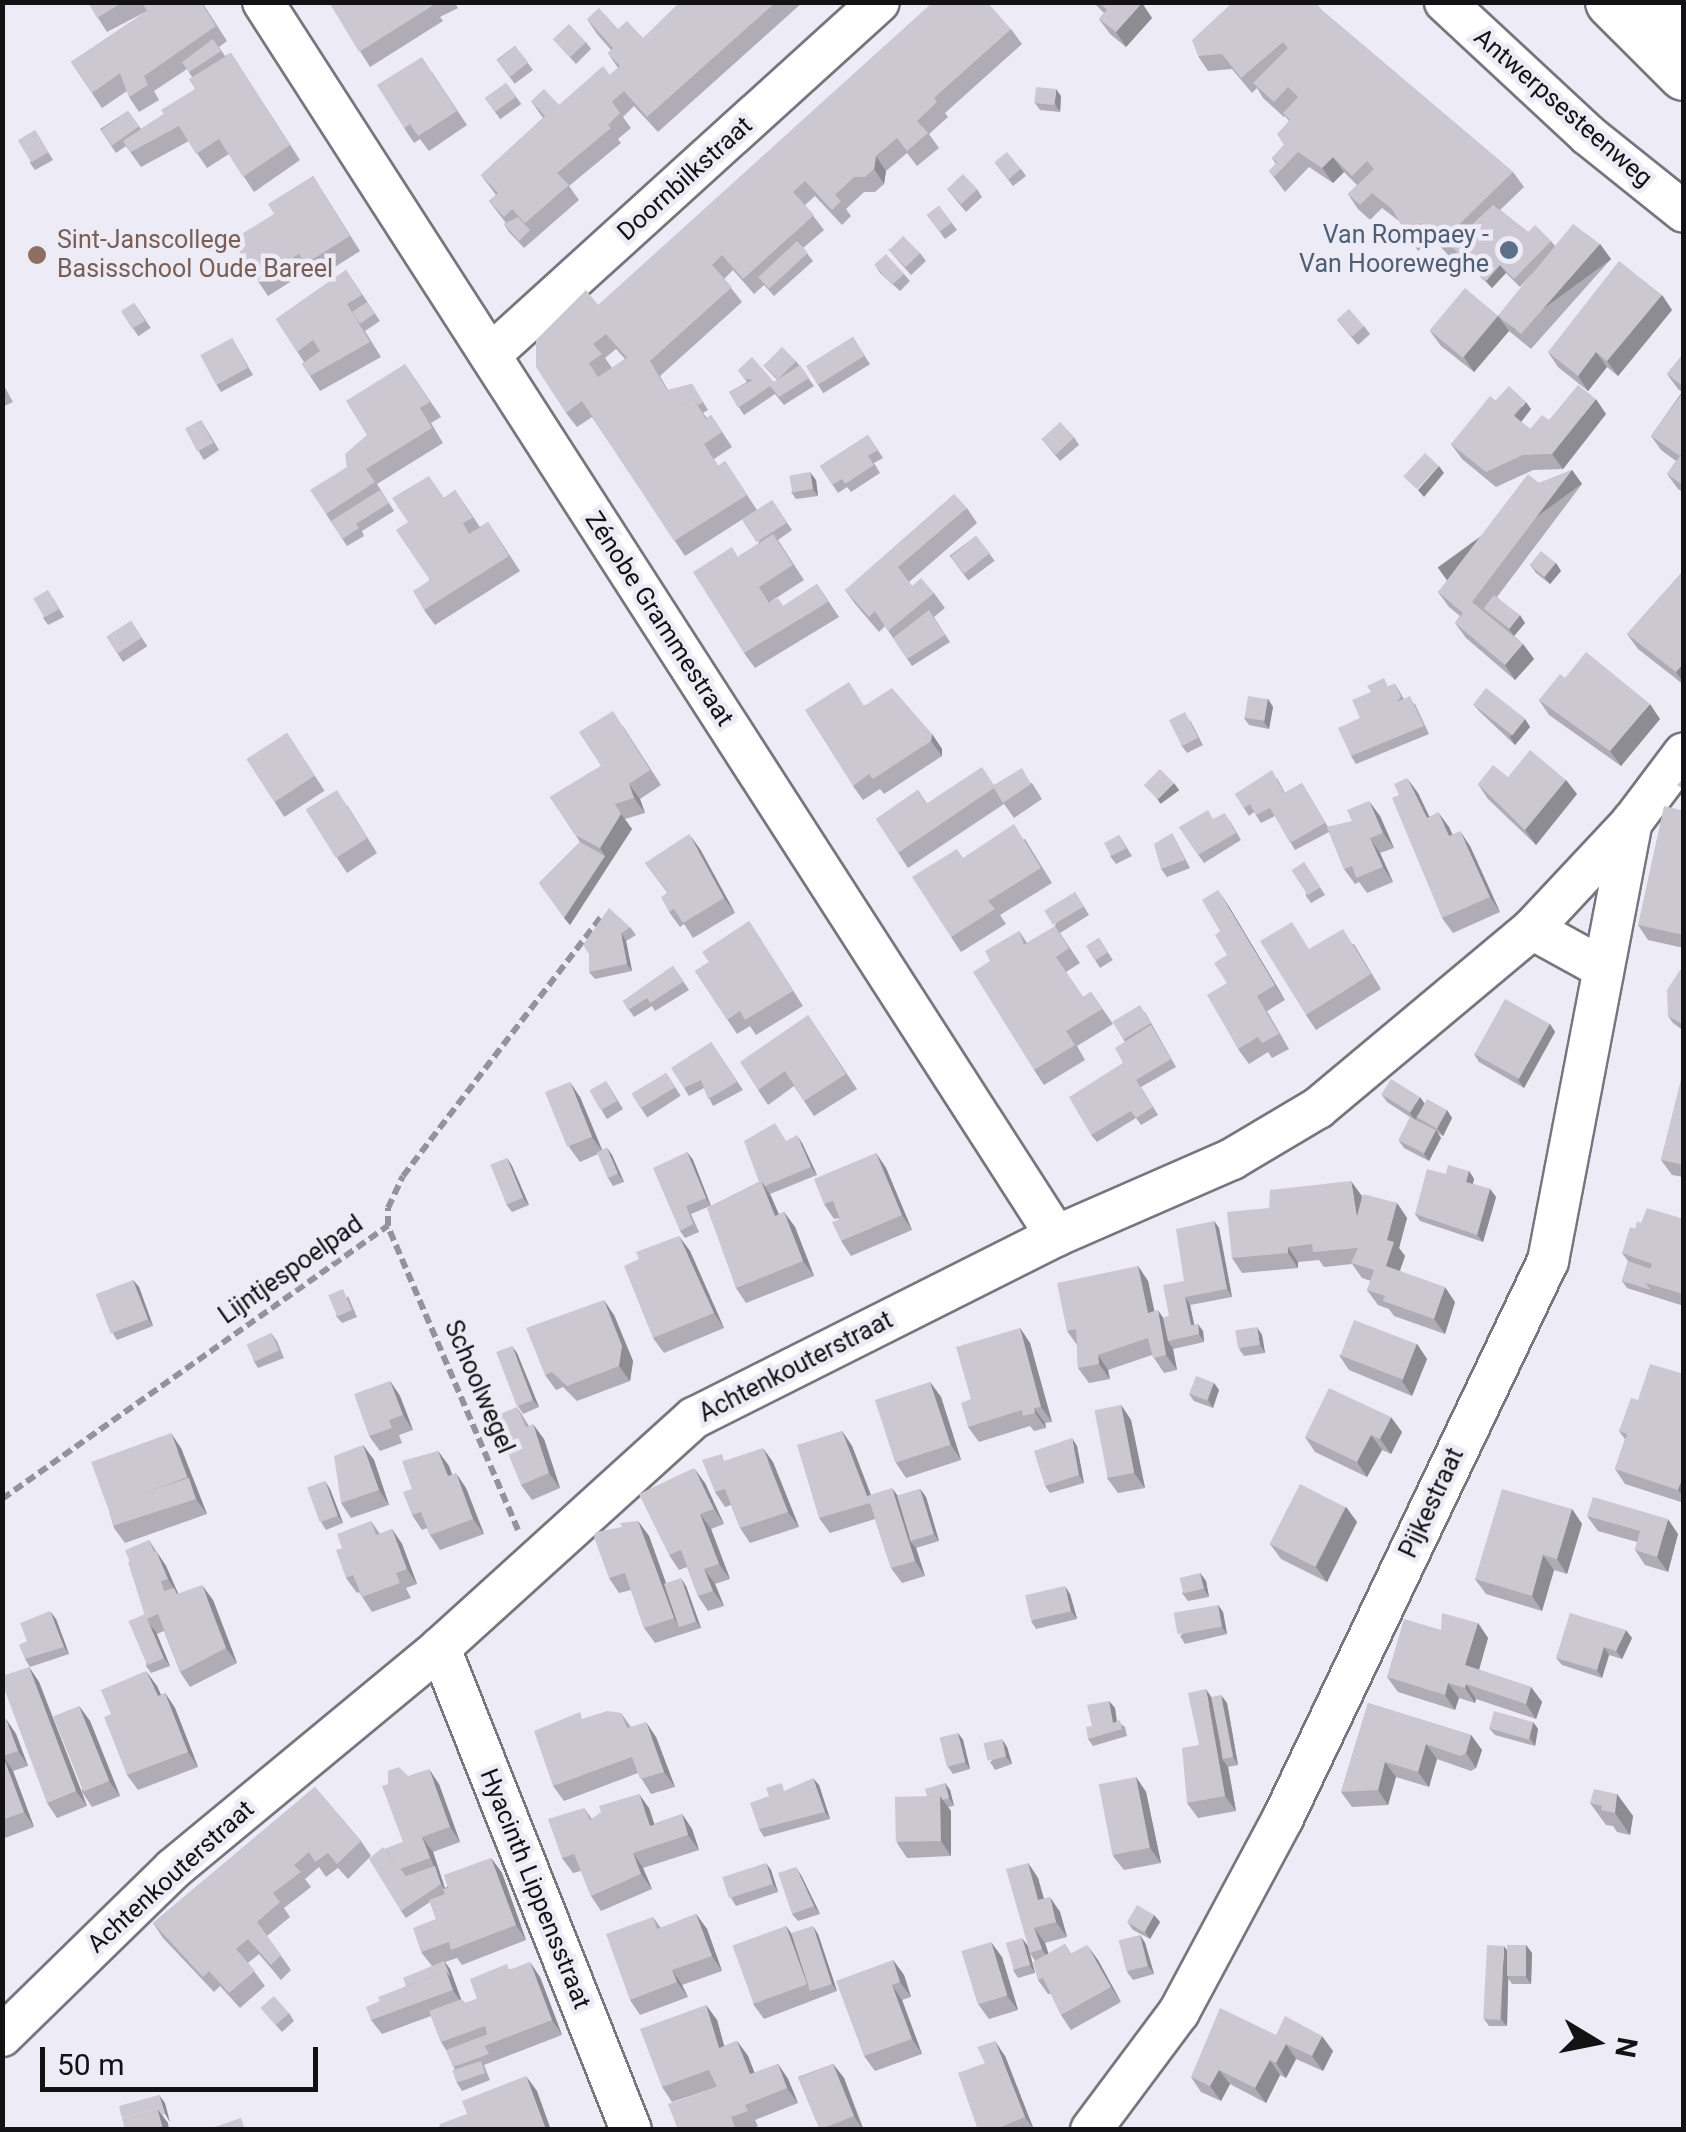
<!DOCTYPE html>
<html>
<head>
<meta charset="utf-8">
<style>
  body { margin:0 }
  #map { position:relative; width:1686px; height:2132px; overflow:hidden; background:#edebf5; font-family:Roboto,sans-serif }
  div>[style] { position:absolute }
  .path>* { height:6px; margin-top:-3px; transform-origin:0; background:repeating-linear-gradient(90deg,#94939a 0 10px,transparent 0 15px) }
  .roads { filter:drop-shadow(2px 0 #77757e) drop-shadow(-2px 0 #77757e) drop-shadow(0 2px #77757e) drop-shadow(0 -2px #77757e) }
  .minor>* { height:40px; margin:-20px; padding:0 20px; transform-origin:20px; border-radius:20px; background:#fff }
  .major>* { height:50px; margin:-25px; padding:0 25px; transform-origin:25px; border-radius:25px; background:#fff }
  .wall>* { inset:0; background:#afacb5; transform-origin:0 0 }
  .shaded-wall>* { inset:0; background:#8e8c93; transform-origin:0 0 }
  .building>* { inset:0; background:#cbc8d2; transform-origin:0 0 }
  .dots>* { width:28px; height:28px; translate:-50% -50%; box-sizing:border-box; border:5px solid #edebf5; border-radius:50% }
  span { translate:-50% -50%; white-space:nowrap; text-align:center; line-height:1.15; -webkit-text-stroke:9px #edebf5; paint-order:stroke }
  .street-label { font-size:25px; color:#121215 }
  .service-label { font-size:25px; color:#4e5e75 }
  .right { translate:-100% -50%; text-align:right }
  .education-label { font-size:25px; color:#785e54 }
  .left { translate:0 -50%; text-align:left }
  .frame { position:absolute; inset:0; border:5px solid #121215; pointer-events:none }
  .north { position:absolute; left:1546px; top:1992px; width:100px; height:100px; -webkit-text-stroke:8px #edebf5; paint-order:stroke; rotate:100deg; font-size:28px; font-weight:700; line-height:40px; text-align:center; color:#121215 }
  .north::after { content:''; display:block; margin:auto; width:35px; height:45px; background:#121215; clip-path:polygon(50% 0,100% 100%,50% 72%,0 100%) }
  .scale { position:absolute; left:40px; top:2047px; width:278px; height:45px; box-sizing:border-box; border:5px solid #121215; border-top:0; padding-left:12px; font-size:30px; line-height:35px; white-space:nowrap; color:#121215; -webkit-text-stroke:8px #edebf5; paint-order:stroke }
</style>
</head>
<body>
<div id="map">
  <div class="path">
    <i style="left:2px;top:1499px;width:473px;rotate:-35.3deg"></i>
    <i style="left:518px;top:1530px;width:331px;rotate:-113.2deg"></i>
    <i style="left:388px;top:1226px;width:18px;rotate:-90deg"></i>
    <i style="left:388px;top:1208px;width:35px;rotate:-65deg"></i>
    <i style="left:403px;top:1176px;width:330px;rotate:-52.6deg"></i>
  </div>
  <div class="roads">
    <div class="minor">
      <i style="left:263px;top:2px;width:1467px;rotate:57.27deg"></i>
      <i style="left:1445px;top:2px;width:195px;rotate:42.9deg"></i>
      <i style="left:1588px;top:135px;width:123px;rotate:38.7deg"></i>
      <i style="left:490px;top:355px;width:525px;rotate:-42.22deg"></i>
      <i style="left:1532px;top:929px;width:81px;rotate:28.8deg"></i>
      <i style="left:440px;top:1648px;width:518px;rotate:68.38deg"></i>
      <i style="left:2px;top:2036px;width:239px;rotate:-44.3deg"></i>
      <i style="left:173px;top:1869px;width:347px;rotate:-39.6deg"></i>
      <i style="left:440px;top:1648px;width:343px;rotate:-42.2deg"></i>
      <i style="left:694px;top:1418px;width:405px;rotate:-26.7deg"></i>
      <i style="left:1056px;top:1236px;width:192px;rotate:-23.6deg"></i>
      <i style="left:1232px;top:1159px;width:100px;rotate:-30.7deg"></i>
      <i style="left:1318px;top:1108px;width:279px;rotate:-39.9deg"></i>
      <i style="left:1532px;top:929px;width:146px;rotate:-46.9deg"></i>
      <i style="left:1632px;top:822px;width:86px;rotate:-53deg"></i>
      <i style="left:1091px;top:2130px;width:147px;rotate:-53.3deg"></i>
      <i style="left:1179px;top:2012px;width:220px;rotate:-61.8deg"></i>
      <i style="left:1283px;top:1818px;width:617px;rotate:-64.56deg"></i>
      <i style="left:1548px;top:1261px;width:447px;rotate:-79.2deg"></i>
    </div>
    <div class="major">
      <i style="left:1611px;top:2px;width:103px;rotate:45deg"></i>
      <i style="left:1669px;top:2px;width:21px;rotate:45deg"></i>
    </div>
  </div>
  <div class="wall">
    <i style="clip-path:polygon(88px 2px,202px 2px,227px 41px,219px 47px,225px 56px,231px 53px,300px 160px,254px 192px,229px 154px,207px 168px,189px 141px,141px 167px,126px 146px,116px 153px,100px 129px,128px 111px,141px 129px,164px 114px,195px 89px,192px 77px,187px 69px,154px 91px,159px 100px,139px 112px,129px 97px,127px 91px,102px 108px,71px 62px,147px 11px,107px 32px)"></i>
    <i style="clip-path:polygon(329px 2px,454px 2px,458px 8px,440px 17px,443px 21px,370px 67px)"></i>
    <i style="clip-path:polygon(689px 2px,803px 2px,658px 132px,634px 106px,623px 117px,631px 128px,618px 139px,621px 143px,569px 186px,579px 200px,524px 248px,509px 232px,504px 224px,506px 223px,489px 201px,496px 195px,481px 175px,543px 118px,531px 101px,559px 105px,610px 75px,618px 68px,608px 53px,611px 50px,597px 34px,587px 19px,643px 38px)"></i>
    <i style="clip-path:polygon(1093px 2px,1141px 2px,1152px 18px,1126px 47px,1110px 34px,1099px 19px,1104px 13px)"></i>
    <i style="clip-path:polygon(1324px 12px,1513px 172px,1524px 187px,1500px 210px,1528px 232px,1551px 241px,1555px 246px,1600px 244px,1611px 259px,1531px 349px,1509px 331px,1474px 372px,1441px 346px,1430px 331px,1498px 316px,1536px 269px,1520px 287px,1506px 273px,1492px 288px,1456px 253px,1451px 258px,1432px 238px,1418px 251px,1399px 221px,1382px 208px,1370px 220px,1358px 209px,1348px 194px,1357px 185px,1344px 172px,1333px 183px,1309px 167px,1285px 192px,1269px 171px,1276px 164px,1272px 158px,1284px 145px,1289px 121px,1285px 116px,1284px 117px,1263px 98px,1257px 88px,1252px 93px,1232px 69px,1208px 71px,1198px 56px)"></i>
    <i style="clip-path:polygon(evenodd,1011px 29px,1022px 44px,945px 113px,948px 117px,929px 134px,939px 148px,917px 166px,907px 153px,886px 171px,884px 184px,875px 192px,864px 192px,846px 209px,851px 216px,842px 225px,815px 196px,805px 205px,824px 230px,803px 248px,813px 261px,774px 296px,764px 285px,754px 294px,733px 270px,724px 279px,742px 302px,660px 376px,668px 390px,692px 384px,708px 410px,703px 413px,707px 418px,711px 415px,732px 447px,714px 459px,718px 466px,725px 461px,757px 510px,685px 556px,592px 417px,577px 427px,566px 413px,598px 305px,1011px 29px,616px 349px,625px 359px,612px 368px,605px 358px,616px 349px)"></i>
    <i style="clip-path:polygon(553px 39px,586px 42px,591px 49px,576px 64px)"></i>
    <i style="left:515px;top:46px;width:30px;height:23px;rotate:53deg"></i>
    <i style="clip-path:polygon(432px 72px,467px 125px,429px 151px,420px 139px,414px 143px,404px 128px)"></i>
    <i style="left:506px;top:83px;width:26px;height:26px;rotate:54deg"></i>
    <i style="clip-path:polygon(1061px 96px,1060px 112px,1040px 110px,1035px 103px)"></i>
    <i style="clip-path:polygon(35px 130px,53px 160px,35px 170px,30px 163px)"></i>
    <i style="clip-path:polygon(995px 163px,1021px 169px,1026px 176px,1013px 186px)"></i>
    <i style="clip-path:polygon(313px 176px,360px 251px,316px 279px,309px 270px,268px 296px,258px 281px,274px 214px)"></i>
    <i style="clip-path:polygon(947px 189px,977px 189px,982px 197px,966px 212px)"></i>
    <i style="left:939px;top:206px;width:30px;height:15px;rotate:53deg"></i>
    <i style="clip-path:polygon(888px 249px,920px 253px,926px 261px,911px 275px)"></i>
    <i style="clip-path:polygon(875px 265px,904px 274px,910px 281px,900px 291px,880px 273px)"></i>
    <i style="clip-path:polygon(346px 270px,380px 321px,365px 331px,381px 357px,320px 391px,302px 364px,304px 362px,276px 319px)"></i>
    <i style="clip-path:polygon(1662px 295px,1672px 310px,1618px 376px,1607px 367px,1588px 391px,1558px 367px,1548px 352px)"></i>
    <i style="left:134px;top:303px;width:30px;height:15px;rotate:56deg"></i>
    <i style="clip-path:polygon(1337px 320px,1364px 326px,1370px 334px,1358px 345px)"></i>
    <i style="left:853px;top:337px;width:32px;height:55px;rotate:58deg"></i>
    <i style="clip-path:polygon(232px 338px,253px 375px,221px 392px,216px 384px)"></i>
    <i style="clip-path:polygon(1684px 353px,1684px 493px,1678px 489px,1667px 474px,1676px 461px,1661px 450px,1651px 436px,1682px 392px,1678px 389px,1667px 374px)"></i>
    <i style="clip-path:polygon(796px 361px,814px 386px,784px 405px,775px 394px,744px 415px,729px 392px,747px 382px,738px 370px,774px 382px,777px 380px,763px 365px)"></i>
    <i style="clip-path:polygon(405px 364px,441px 417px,431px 423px,443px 443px,377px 484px,394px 511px,362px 531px,364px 536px,347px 546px,326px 514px,347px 467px,367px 435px)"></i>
    <i style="clip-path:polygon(2px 382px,13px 402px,2px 407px)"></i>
    <i style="clip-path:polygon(1496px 402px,1531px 409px,1521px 422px,1530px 429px,1549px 420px,1606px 414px,1563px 469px,1533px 470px,1496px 487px,1462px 459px,1451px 444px)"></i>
    <i style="clip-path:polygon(201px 420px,219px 450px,204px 460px,199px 452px)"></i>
    <i style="clip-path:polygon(868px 435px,883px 458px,874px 463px,880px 473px,851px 492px,847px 487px,838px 493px,820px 466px)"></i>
    <i style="clip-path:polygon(1074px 437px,1079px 445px,1060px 461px,1041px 438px)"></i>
    <i style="clip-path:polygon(1572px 470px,1582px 484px,1497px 597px,1525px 623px,1514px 636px,1523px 644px,1534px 659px,1515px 680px,1466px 638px,1455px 623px,1460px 616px,1449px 607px,1438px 592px,1539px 483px)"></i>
    <i style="clip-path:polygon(816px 480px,818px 496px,796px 499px,791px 492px)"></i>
    <i style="clip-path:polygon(455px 490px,480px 527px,488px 522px,520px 571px,435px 625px,424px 610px,444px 498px)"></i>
    <i style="clip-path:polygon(772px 500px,792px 530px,778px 540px,804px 580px,770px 602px,784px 606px,817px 584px,839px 617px,755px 668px,744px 653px,739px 556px,758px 544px)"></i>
    <i style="clip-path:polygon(967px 508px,977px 523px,909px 582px,912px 586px,934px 593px,945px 608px,934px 617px,950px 642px,912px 666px,885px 626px,879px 632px,856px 605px,845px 590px)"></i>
    <i style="left:976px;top:536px;width:31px;height:33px;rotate:53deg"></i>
    <i style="clip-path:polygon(1556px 563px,1561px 571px,1550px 584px,1536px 573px,1530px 565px)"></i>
    <i style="clip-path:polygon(1684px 570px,1684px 685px,1638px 649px,1627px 634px)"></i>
    <i style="clip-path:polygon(53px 598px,64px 617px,48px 625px,43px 618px)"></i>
    <i style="left:131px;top:621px;width:30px;height:29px;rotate:57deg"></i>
    <i style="clip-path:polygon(1565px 678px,1660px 719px,1621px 766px,1549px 715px,1539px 700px)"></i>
    <i style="clip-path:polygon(1395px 684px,1404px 699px,1415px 704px,1429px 734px,1356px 764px,1351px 756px,1360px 718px,1389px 686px)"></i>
    <i style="clip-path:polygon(1268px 699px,1273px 707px,1269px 729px,1249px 725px,1244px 718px)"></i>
    <i style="clip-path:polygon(1473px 704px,1525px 719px,1530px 727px,1515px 745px,1479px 711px)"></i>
    <i style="clip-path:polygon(864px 705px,932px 734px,942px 749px,942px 756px,884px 794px,880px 789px,863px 800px,853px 786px)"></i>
    <i style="clip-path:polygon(1190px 720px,1203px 745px,1187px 753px,1181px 745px)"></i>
    <i style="clip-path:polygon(623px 726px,661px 785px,640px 799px,645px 813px,625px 819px,632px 829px,570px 925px,539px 883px,580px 842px,550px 797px,601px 766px)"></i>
    <i style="left:287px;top:733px;width:69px;height:48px;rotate:57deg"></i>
    <i style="clip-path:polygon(1508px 777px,1566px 780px,1577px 794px,1536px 845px,1488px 799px,1478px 784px)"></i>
    <i style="clip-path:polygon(1277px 778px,1285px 793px,1302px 783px,1328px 827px,1380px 816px,1394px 848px,1380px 853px,1393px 882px,1367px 893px,1359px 882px,1355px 884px,1344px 869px,1329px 832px,1295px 850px,1275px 816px,1261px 823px,1254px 812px,1249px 816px,1235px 794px)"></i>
    <i style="clip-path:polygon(1032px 783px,1042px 799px,1014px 818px,1004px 804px,908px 868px,876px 819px,918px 790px,927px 804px,994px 785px)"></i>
    <i style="clip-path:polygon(1418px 793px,1429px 816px,1449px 827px,1452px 834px,1470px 846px,1500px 912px,1453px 933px,1442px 918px)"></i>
    <i style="clip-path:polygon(347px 805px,377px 853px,347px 873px,337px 858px)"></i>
    <i style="clip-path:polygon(1684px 807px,1684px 948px,1648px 940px,1638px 925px)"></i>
    <i style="clip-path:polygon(1214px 819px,1230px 821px,1241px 840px,1204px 863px,1179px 827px)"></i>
    <i style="clip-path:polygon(1172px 833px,1190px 868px,1167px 877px,1161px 869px)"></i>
    <i style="clip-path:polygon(1119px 835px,1132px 856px,1116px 864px,1110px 856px)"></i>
    <i style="clip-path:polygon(1025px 839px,1052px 883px,1000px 915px,1006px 924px,961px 952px,951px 937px,963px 858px)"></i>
    <i style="clip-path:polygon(700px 849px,735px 913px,693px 938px,684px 924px,680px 927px,669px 912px,667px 892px,645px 863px)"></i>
    <i style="clip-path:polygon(1304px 862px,1325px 895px,1311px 903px,1306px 896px)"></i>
    <i style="clip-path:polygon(1075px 892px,1089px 915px,1060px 933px,1080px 963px,1066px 972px,1083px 997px,1091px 992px,1113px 1024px,1077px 1046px,1085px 1060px,1044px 1085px,1034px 1070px,990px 961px,1019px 931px,1027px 943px,1054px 927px)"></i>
    <i style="clip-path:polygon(1228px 905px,1285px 1000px,1267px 1011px,1289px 1049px,1272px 1058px,1268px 1052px,1249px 1064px,1238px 1049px,1227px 983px,1227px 955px,1220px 931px)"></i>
    <i style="clip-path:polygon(749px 921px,803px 1006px,756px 1035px,750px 1026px,737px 1034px,695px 971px,709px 962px)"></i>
    <i style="clip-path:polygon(630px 927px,636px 935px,626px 941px,632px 971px,595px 979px,589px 972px,589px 954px)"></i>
    <i style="left:1099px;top:938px;width:26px;height:15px;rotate:58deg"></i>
    <i style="clip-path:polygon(1354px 944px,1381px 989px,1316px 1030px,1306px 1015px,1310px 949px)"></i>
    <i style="clip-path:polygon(673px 966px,689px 990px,655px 1011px,652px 1006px,634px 1017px,623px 1001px)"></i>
    <i style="clip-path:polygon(1684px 970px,1684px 1031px,1673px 1023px,1668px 1016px)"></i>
    <i style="clip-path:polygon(1145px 1012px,1176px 1067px,1141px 1087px,1158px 1115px,1141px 1125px,1136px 1118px,1097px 1142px,1091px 1135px,1123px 1063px,1125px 1042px,1113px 1022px)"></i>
    <i style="clip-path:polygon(808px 1015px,857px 1089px,814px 1116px,794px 1086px,768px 1105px,758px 1090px)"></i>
    <i style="clip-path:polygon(1550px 1024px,1555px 1032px,1524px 1088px,1479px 1062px,1474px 1054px)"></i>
    <i style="clip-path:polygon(711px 1042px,743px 1090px,713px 1106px,704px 1088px,689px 1096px,684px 1088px)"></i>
    <i style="clip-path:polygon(1684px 1071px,1684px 1177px,1672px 1175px,1661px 1160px)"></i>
    <i style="left:666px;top:1073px;width:27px;height:40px;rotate:57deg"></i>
    <i style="clip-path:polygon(606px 1081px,623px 1109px,607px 1119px,602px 1111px)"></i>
    <i style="clip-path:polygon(1382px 1095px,1424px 1104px,1447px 1110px,1452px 1118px,1443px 1136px,1438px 1133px,1441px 1138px,1429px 1161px,1404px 1148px,1399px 1141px,1413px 1119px,1387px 1102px)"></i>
    <i style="clip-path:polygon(580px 1097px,602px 1150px,607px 1148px,612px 1155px,624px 1182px,613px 1186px,608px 1178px,598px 1154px,580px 1162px,569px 1147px)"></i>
    <i style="clip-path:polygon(787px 1141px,802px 1143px,817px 1175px,770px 1194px,779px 1214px,784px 1212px,795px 1227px,814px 1276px,746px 1303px,736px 1288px,710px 1206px,691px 1214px,699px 1232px,685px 1238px,680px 1231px,687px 1152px,693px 1160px,711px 1206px,759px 1182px)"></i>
    <i style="clip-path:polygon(876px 1153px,886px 1168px,912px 1230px,851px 1256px,841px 1241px,839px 1218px,834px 1219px,824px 1204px)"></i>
    <i style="clip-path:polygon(507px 1158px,512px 1166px,529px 1205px,512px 1212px,506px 1204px)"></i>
    <i style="clip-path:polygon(1469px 1171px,1474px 1179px,1473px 1184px,1490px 1189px,1496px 1197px,1483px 1242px,1420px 1221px,1415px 1214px,1446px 1174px)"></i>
    <i style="clip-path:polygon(1362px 1197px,1397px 1203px,1407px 1218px,1399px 1248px,1405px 1256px,1400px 1271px,1455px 1302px,1445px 1334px,1394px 1316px,1389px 1309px,1378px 1305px,1367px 1290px,1371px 1281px,1362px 1278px,1352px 1264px,1324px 1267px,1319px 1260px,1298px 1262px,1298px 1268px,1242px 1273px,1232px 1258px)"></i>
    <i style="clip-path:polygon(1684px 1219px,1684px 1306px,1627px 1288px,1622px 1281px,1628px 1261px,1622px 1253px,1635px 1229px,1641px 1223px)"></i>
    <i style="clip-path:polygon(1214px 1221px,1219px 1228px,1232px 1297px,1190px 1305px,1194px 1325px,1203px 1331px,1204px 1342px,1173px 1349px,1177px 1370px,1164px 1373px,1152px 1355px,1108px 1370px,1110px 1379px,1089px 1383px,1078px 1368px,1077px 1345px,1067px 1331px,1138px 1266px,1148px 1281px,1154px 1311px,1163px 1318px,1169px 1316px,1184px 1281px)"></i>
    <i style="clip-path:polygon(690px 1251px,724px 1328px,664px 1353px,653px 1338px)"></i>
    <i style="clip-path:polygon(133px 1280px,139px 1287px,153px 1326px,117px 1340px,112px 1332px)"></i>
    <i style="clip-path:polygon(348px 1296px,357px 1317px,342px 1323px,336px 1316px)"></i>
    <i style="clip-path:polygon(614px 1315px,633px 1361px,630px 1381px,577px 1401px,563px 1387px,556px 1390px,545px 1375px)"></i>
    <i style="clip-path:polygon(1020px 1328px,1030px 1343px,1052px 1422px,1045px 1423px,1046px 1428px,1034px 1431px,1030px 1426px,979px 1442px,968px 1427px,971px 1399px)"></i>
    <i style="clip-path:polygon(271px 1333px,277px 1341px,284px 1358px,258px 1368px,253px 1360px)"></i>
    <i style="clip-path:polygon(1262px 1335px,1265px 1353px,1244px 1356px,1239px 1349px)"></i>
    <i style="clip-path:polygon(1417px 1344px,1427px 1359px,1412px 1396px,1349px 1370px,1339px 1355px)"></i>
    <i style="clip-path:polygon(517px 1353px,539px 1407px,523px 1414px,518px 1406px)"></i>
    <i style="clip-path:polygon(1684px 1374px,1684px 1503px,1625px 1484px,1615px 1469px,1625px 1439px,1619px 1431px)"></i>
    <i style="clip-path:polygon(390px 1381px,400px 1396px,413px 1430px,399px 1435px,402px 1443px,380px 1451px,369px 1436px)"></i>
    <i style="clip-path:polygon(930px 1382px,941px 1397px,961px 1460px,906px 1478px,896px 1463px)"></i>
    <i style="clip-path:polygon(1214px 1383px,1219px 1390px,1213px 1408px,1194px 1401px,1189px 1394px)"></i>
    <i style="clip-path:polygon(1121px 1405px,1131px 1420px,1145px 1488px,1118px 1493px,1107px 1478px)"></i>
    <i style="clip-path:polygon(517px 1407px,529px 1426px,544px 1439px,560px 1488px,532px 1500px,521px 1485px)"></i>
    <i style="clip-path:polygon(842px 1431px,852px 1446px,871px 1495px,897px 1496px,920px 1489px,926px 1497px,939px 1541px,916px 1548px,925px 1576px,902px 1583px,891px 1568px,875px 1519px,830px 1533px,819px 1518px)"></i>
    <i style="clip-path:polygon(1402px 1432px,1391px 1454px,1382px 1450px,1367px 1477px,1315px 1452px,1305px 1437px)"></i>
    <i style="clip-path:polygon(363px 1445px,374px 1460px,389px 1505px,351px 1518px,341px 1503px)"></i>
    <i style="clip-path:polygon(1077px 1446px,1084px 1483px,1050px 1493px,1045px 1486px)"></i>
    <i style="clip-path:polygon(181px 1448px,207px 1514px,125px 1543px,114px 1528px,108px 1507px)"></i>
    <i style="clip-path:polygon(438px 1451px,449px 1466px,452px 1475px,466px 1488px,484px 1534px,440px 1550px,430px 1535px,427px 1528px,422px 1530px,412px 1515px,412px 1489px)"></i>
    <i style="clip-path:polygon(726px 1460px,773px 1462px,799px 1527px,750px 1543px,740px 1528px,731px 1505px,725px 1507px,715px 1492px)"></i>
    <i style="clip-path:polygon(705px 1483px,724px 1524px,711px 1529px,730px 1579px,715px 1584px,724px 1606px,708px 1611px,698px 1596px,687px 1567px,679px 1570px,669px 1555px)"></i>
    <i style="clip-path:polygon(330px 1489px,343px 1523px,326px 1530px,321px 1522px)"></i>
    <i style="clip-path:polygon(1346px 1507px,1357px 1522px,1327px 1582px,1281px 1559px,1270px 1544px)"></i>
    <i style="clip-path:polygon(1572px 1509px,1582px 1524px,1567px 1574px,1554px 1570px,1542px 1611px,1486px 1594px,1475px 1579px)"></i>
    <i style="clip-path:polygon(1587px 1516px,1678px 1534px,1668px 1572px,1645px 1565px,1635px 1550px,1637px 1542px,1598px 1531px)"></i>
    <i style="clip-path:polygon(371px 1521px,380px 1534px,392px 1529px,402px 1544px,417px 1584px,406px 1588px,411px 1598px,372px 1612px,359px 1592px,357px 1593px,346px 1578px,342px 1548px)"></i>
    <i style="clip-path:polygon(638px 1521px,649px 1536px,666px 1583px,686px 1586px,701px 1628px,655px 1643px,644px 1628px,631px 1590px,619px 1593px,609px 1578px,622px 1527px)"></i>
    <i style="clip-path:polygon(149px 1540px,166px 1566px,178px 1594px,213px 1600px,237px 1663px,190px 1687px,180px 1672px,164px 1631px,157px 1634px,156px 1632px,170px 1666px,151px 1673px,146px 1666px)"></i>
    <i style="clip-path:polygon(1200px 1573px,1206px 1581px,1209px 1597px,1188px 1601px,1182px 1593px)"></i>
    <i style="clip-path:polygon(1070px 1594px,1077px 1619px,1036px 1629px,1031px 1621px)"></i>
    <i style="clip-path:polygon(1218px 1605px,1223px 1612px,1227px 1634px,1185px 1644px,1180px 1636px)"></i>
    <i style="clip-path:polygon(56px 1619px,69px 1654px,30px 1667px,25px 1659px,27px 1641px)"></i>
    <i style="clip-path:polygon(1478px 1623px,1488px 1638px,1479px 1670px,1531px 1687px,1542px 1702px,1536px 1719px,1476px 1699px,1475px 1703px,1459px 1698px,1455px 1710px,1398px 1692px,1387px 1677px,1441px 1630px)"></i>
    <i style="clip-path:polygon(1632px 1638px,1622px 1659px,1609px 1655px,1602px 1678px,1562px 1665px,1556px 1658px)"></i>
    <i style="clip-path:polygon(29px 1667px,39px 1682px,87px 1806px,57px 1818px,47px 1803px)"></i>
    <i style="clip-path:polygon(157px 1686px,161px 1695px,165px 1693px,175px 1708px,198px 1767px,138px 1790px,127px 1775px,111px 1714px)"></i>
    <i style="clip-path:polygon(1211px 1697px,1227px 1703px,1238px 1765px,1228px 1767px,1236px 1811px,1198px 1818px,1187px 1803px,1199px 1745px)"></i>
    <i style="clip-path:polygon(1109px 1701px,1115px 1708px,1117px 1721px,1125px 1727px,1127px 1736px,1093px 1746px,1088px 1739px,1092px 1726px)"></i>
    <i style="clip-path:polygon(1368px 1703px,1471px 1735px,1482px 1750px,1476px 1768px,1471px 1771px,1437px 1759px,1429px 1787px,1396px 1777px,1388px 1805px,1352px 1807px,1341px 1792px)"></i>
    <i style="clip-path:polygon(79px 1706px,90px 1721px,120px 1796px,92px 1807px,82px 1792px)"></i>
    <i style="clip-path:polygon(621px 1713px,631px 1727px,656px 1737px,675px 1787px,651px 1794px,638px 1773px,564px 1801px,553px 1786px,585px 1718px)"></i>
    <i style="clip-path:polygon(6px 1719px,16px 1734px,28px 1766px,13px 1771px,34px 1827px,2px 1839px,2px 1720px)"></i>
    <i style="clip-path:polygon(1533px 1722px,1538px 1729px,1535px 1746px,1495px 1735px,1489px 1728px)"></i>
    <i style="clip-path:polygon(958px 1733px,963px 1740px,970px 1769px,953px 1774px,948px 1767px)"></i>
    <i style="clip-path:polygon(1007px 1747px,1012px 1764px,995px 1770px,990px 1762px)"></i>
    <i style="clip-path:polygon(408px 1776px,439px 1784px,460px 1842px,433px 1852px,445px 1888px,491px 1858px,502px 1873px,526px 1940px,462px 1965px,457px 1958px,445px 1962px,450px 1969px,461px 1999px,465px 2003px,477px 1999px,510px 1969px,540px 1977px,562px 2035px,484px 2065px,490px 2080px,462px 2091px,457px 2083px,455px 2070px,446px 2050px,441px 2042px,431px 2016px,382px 2034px,371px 2020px,380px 2001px,406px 1986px,432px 1966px,421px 1952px,436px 1919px,430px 1902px,406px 1918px,401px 1911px,385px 1849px,403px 1842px)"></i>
    <i style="clip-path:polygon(1136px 1777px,1146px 1792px,1161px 1863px,1124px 1870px,1113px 1856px)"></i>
    <i style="clip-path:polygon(945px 1783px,950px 1790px,954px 1806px,948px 1807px,951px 1811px,951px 1856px,907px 1858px,897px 1843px,927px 1796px)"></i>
    <i style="clip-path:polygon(819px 1785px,830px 1819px,764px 1837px,759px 1829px,787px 1790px)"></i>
    <i style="clip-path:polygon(315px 1787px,361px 1841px,371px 1856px,348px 1879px,338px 1868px,326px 1877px,319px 1867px,305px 1879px,311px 1887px,284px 1908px,290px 1917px,267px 1936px,291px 1970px,281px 1980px,259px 1954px,248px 1963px,265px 1986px,240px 2008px,220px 1986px,214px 1992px,163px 1938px,153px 1923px)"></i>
    <i style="clip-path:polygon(1617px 1794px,1633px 1816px,1630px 1835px,1617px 1832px,1613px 1826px,1606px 1825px,1590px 1803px)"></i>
    <i style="clip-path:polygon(584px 1808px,592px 1819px,649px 1808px,654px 1824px,682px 1814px,692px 1829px,699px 1850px,643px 1868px,652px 1889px,601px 1911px,591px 1896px,581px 1871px,573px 1873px,562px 1858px)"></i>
    <i style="clip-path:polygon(1028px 1863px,1038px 1878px,1044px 1898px,1060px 1912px,1067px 1937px,1045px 1943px,1048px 1954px,1065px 1944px,1071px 1954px,1098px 1960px,1121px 2002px,1071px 2030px,1061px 2015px,1051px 1994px,1048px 1994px,1038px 1980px,1035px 1961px,1030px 1953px)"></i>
    <i style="clip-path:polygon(771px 1870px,778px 1892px,736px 1906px,731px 1898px)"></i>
    <i style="clip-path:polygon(801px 1875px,820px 1914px,798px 1921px,792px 1914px)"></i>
    <i style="clip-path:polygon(696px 1914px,707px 1929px,722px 1971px,682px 1985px,688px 1997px,640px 2015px,630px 2000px,653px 1917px,661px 1928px)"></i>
    <i style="clip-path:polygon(1154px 1915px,1160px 1922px,1150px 1939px,1133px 1930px,1128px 1923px)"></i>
    <i style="clip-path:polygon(786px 1926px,791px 1934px,818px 1934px,837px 1991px,764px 2019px,753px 2004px)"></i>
    <i style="clip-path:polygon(1140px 1935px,1145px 1943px,1154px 1974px,1133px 1980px,1127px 1972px)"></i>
    <i style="clip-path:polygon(1526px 1945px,1532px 1953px,1531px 1984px,1512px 1984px,1508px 1978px,1507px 2026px,1489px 2026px,1484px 2019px,1507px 1951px)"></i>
    <i style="clip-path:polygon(1028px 1946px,1035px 1973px,1018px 1978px,1013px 1970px)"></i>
    <i style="clip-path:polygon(1002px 1957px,1018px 2010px,989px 2019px,978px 2004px)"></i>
    <i style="clip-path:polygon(893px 1960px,904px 1975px,911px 1997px,902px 2000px,922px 2054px,875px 2071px,864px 2056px)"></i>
    <i style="clip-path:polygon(706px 2005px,717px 2020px,724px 2046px,737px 2041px,748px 2056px,754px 2073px,778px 2064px,788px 2079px,798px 2103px,755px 2120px,758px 2126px,749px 2130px,678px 2130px,717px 2087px,672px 2102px,662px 2087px)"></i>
    <i style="clip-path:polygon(261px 2008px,289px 2013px,294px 2021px,282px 2032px)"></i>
    <i style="clip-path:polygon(1276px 2035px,1333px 2051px,1323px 2071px,1296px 2059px,1286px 2078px,1280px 2075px,1266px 2103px,1230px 2084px,1221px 2101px,1201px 2092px,1191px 2077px)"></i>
    <i style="clip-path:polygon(1005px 2056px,1034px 2130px,978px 2130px)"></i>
    <i style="clip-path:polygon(833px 2064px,844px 2078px,864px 2130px,820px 2130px,798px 2077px)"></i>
  </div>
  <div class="shaded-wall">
    <i style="clip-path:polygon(1142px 3px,1152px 18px,1126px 47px,1116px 32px)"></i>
    <i style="clip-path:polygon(1056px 89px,1061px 96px,1060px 112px,1055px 104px)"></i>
    <i style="clip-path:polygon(876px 156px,886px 171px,884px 184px,874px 169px)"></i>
    <i style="clip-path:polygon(1333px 157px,1344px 172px,1333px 183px,1322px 168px)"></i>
    <i style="left:1600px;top:244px;width:19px;height:120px;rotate:54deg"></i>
    <i style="clip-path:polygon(1500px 265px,1506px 273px,1492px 288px,1486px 281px)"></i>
    <i style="clip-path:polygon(1662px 295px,1672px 310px,1618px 376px,1607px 361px)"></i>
    <i style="clip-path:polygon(1498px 316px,1509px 331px,1474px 372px,1464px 357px)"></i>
    <i style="clip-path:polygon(1596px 352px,1607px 367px,1588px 391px,1578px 376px)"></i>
    <i style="clip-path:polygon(1596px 399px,1606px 414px,1563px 469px,1552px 454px)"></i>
    <i style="clip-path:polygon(1526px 402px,1531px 409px,1518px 426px,1513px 418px)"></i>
    <i style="clip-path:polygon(1439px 466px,1444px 473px,1424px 497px,1418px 490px)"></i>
    <i style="left:1572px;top:470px;width:17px;height:166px;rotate:54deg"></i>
    <i style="clip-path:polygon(810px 472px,816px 480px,818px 496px,813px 489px)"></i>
    <i style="clip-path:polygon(1556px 563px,1561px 571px,1550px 584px,1544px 577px)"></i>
    <i style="clip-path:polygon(1520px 615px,1525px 623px,1514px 636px,1509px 629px)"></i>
    <i style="clip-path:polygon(1523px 644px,1534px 659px,1515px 680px,1505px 665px)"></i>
    <i style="clip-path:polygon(1684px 663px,1684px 683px,1676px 672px)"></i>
    <i style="clip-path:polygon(1268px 699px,1273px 707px,1269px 729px,1264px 722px)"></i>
    <i style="clip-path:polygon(1650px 704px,1660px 719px,1621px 766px,1610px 751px)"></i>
    <i style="clip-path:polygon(1525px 719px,1530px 727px,1515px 745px,1510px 737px)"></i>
    <i style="clip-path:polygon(932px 734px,942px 749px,942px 756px,931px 741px)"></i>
    <i style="clip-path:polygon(1407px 778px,1418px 793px,1437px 833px,1427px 818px)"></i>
    <i style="clip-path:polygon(1566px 780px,1577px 794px,1536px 845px,1525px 830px)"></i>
    <i style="left:1174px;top:783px;width:9px;height:23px;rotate:54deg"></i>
    <i style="clip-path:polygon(629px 784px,640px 799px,645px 813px,634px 798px)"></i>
    <i style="clip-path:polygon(1369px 801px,1380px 816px,1394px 848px,1383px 833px)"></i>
    <i style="clip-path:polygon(1438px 812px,1449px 827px,1460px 851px,1449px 836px)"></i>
    <i style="clip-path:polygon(621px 814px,632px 829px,570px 925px,564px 918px,605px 856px,600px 848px)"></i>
    <i style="clip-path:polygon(1460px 831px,1470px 846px,1500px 912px,1490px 897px)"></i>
    <i style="clip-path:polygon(689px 834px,700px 849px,735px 913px,724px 898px)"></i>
    <i style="clip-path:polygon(1370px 838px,1380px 853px,1393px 882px,1383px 867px)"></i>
    <i style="clip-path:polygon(1218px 890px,1228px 905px,1285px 1000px,1275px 985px)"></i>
    <i style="clip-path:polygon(621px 933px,626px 941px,632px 971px,627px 964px)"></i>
    <i style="clip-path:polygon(1550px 1024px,1555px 1032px,1524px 1088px,1518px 1080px)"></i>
    <i style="clip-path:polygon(570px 1082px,580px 1097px,603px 1152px,592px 1137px)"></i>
    <i style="clip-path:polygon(1420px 1097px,1425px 1104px,1415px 1120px,1410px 1113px)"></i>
    <i style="clip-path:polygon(1447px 1110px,1452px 1118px,1443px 1136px,1437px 1128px)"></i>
    <i style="clip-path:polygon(1436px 1130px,1441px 1138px,1429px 1161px,1424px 1154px)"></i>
    <i style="clip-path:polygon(797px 1135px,802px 1143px,817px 1175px,811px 1167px)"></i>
    <i style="clip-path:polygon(607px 1148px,612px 1155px,624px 1182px,618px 1174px)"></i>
    <i style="clip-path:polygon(687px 1152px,693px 1160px,711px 1206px,706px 1198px)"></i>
    <i style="clip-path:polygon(876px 1153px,886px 1168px,912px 1230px,902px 1215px)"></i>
    <i style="clip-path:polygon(507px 1158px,512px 1166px,529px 1205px,523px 1198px)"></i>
    <i style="clip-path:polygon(1469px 1171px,1474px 1179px,1471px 1190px,1466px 1182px)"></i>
    <i style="clip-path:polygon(761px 1181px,771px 1196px,785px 1230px,775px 1216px)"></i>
    <i style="clip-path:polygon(1351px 1181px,1362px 1196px,1357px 1217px)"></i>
    <i style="clip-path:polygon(1490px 1189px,1496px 1197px,1483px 1242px,1477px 1235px)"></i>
    <i style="clip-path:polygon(1397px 1203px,1407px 1218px,1399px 1248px,1405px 1256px,1396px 1281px,1386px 1266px,1387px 1240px)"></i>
    <i style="clip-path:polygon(784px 1212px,795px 1227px,814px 1276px,803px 1261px)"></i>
    <i style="clip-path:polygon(1214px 1221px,1219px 1228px,1232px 1297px,1227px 1289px)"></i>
    <i style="clip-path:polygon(679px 1236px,690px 1251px,724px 1328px,714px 1313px)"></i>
    <i style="clip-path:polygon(1288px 1247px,1298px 1262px,1298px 1268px,1288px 1253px)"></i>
    <i style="clip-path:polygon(1138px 1266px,1148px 1281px,1158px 1328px,1148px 1313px)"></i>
    <i style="clip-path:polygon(133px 1280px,139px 1287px,153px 1326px,148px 1319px)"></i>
    <i style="clip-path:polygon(1445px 1287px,1455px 1302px,1445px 1334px,1434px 1319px)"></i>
    <i style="clip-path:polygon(1185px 1297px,1190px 1305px,1196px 1333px,1191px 1325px)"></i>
    <i style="clip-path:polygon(604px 1300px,614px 1315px,633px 1361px,630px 1381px,619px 1366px)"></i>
    <i style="clip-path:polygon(1158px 1310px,1168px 1325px,1168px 1341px,1173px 1349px,1177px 1370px,1166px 1355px)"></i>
    <i style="clip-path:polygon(1198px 1324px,1203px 1331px,1204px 1342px,1199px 1334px)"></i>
    <i style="clip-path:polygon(1257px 1327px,1262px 1335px,1265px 1353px,1260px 1345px)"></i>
    <i style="clip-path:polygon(1020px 1328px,1030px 1343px,1052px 1422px,1041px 1407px)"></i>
    <i style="clip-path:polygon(1417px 1344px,1427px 1359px,1412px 1396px,1402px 1381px)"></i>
    <i style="clip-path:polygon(512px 1346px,517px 1353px,539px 1407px,533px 1400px)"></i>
    <i style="clip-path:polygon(1098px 1355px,1108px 1370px,1110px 1379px,1099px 1364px)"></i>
    <i style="clip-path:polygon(390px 1381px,400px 1396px,413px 1430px,403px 1415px)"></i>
    <i style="clip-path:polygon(930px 1382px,941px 1397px,961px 1460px,951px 1445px)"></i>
    <i style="clip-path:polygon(1214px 1383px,1219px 1390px,1213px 1408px,1208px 1400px)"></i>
    <i style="clip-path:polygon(1121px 1405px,1131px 1420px,1145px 1488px,1134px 1473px)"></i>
    <i style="clip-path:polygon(1034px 1408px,1045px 1423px,1046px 1428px,1035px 1413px)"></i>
    <i style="clip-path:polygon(1391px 1417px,1402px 1432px,1391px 1454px,1380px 1439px)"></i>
    <i style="clip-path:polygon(533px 1424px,544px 1439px,560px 1488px,549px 1473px)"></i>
    <i style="clip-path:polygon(842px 1431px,852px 1446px,877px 1511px,867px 1496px)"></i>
    <i style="clip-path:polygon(171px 1433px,181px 1448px,207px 1514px,196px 1499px)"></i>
    <i style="clip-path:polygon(1371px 1435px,1382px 1450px,1367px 1477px,1357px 1462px)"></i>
    <i style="clip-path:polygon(1072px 1438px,1077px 1446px,1084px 1483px,1079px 1475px)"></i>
    <i style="clip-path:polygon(363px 1445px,374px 1460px,389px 1505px,379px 1490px)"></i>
    <i style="clip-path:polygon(763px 1448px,773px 1462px,799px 1527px,788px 1512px)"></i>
    <i style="clip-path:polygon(438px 1451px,449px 1466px,458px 1491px,448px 1476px)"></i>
    <i style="clip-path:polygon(694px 1468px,705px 1483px,724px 1524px,714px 1509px)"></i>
    <i style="clip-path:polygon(456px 1473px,466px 1488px,484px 1534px,473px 1519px)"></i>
    <i style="clip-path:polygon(1684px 1474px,1684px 1497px,1678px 1490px)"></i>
    <i style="clip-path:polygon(325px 1481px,330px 1489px,343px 1523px,338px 1516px)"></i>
    <i style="clip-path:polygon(892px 1488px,903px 1503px,910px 1541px,916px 1548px,925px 1576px,915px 1561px)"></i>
    <i style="clip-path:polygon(920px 1489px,926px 1497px,939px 1541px,934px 1534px)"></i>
    <i style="clip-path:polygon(1346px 1507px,1357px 1522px,1327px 1582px,1316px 1567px)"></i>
    <i style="clip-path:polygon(1572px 1509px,1582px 1524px,1567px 1574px,1557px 1559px)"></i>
    <i style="clip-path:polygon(700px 1514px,711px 1529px,730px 1579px,719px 1564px)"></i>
    <i style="clip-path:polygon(1668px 1519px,1678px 1534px,1668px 1572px,1657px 1557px)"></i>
    <i style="clip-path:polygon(638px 1521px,649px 1536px,681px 1625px,679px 1626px,674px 1618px)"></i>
    <i style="clip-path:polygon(392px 1529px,402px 1544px,417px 1584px,407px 1569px)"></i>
    <i style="clip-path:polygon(156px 1551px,166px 1566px,178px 1593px,185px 1603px,177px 1594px,168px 1579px)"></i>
    <i style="clip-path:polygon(1543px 1555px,1554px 1570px,1542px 1611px,1532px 1596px)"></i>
    <i style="clip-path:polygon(704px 1569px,715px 1584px,724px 1606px,713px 1591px)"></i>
    <i style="clip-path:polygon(1200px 1573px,1206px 1581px,1209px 1597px,1204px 1589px)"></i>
    <i style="clip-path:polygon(681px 1578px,686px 1586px,701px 1628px,696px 1621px)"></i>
    <i style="clip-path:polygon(202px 1585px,213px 1600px,237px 1663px,226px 1648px)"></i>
    <i style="clip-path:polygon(1065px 1586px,1070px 1594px,1077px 1619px,1071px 1611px)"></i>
    <i style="clip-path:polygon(1218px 1605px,1223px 1612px,1227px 1634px,1222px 1627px)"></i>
    <i style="clip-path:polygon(50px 1611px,56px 1619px,69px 1654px,64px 1647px)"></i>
    <i style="clip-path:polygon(1478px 1623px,1488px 1638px,1476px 1680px,1465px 1665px)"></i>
    <i style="clip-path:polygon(150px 1625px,156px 1632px,170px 1666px,164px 1658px)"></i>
    <i style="clip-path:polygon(1626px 1630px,1632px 1638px,1622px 1659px,1616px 1651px)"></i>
    <i style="clip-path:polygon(1604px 1647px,1609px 1655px,1602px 1678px,1597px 1670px)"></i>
    <i style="clip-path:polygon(29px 1667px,39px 1682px,87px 1806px,76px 1791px)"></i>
    <i style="clip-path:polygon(146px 1671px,157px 1686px,168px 1711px,158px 1696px)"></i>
    <i style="clip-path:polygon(1448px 1683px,1459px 1698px,1455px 1710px,1445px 1695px)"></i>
    <i style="clip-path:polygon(1466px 1684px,1476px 1699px,1475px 1703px,1465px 1688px)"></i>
    <i style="clip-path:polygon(1531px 1687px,1542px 1702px,1536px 1719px,1526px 1704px)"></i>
    <i style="clip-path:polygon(1206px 1689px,1216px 1704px,1222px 1759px,1228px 1767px,1236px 1811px,1225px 1796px)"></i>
    <i style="clip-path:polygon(165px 1693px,175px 1708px,198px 1767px,188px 1752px)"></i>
    <i style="clip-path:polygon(1221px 1695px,1227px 1703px,1238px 1765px,1233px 1757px)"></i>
    <i style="clip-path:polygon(1109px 1701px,1115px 1708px,1118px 1731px,1113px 1723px)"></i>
    <i style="clip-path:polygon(79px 1706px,90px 1721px,120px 1796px,109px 1781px)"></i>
    <i style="clip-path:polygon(6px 1719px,16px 1734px,28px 1766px,18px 1751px)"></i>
    <i style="clip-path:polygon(646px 1722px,656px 1737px,675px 1787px,664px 1772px)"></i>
    <i style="clip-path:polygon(1533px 1722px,1538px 1729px,1535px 1746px,1530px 1738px)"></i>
    <i style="clip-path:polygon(958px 1733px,963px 1740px,970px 1769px,965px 1762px)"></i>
    <i style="clip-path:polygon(1471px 1735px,1482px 1750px,1476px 1768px,1466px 1753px)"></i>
    <i style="clip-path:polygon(1002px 1739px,1007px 1747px,1012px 1764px,1006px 1757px)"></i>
    <i style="clip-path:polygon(1426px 1744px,1437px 1759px,1429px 1787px,1418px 1772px)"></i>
    <i style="clip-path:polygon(3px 1756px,13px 1771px,34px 1827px,24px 1812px)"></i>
    <i style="clip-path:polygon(1385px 1762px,1396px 1777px,1388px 1805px,1378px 1790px)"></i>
    <i style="clip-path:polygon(429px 1769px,439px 1784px,460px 1842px,450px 1827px)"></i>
    <i style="clip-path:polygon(1136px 1777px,1146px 1792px,1161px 1863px,1150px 1848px)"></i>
    <i style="clip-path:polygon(813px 1778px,819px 1785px,830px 1819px,825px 1812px)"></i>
    <i style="clip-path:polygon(945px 1783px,950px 1790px,954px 1806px,949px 1798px)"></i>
    <i style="clip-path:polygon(639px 1794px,649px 1808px,660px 1841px,650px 1826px)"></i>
    <i style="clip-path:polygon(1617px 1794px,1633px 1816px,1630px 1835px,1615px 1813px)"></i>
    <i style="clip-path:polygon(940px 1796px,951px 1811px,951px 1856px,941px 1841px)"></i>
    <i style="clip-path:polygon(682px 1814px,692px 1829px,699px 1850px,688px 1835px)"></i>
    <i style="clip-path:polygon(422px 1837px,433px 1852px,446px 1892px,441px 1884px)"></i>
    <i style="clip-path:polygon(633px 1853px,643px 1868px,652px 1889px,641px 1874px)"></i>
    <i style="clip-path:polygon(491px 1858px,502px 1873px,526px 1940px,516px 1925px)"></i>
    <i style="clip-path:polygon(766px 1863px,771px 1870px,778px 1892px,773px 1884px)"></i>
    <i style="clip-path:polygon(1028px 1863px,1038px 1878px,1048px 1915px,1038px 1900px)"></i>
    <i style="clip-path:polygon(796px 1867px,801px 1875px,820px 1914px,814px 1906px)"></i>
    <i style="clip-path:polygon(1050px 1897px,1060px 1912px,1067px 1937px,1056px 1922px)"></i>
    <i style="clip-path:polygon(696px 1914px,707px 1929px,722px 1971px,712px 1956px)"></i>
    <i style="clip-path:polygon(1154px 1915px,1160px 1922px,1150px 1939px,1145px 1932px)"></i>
    <i style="clip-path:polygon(786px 1926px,797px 1941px,813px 1991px,807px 1984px)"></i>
    <i style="clip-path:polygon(813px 1926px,818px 1934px,837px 1991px,832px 1984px)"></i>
    <i style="clip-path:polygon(1034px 1928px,1045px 1943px,1052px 1964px,1042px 1949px)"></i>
    <i style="clip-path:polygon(1140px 1935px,1145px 1943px,1154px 1974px,1148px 1966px)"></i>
    <i style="clip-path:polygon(1022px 1938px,1028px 1946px,1035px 1973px,1030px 1965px)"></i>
    <i style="clip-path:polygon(991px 1942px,1002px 1957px,1018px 2010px,1007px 1996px)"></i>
    <i style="clip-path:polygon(1087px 1945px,1098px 1960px,1121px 2002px,1111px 1987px)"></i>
    <i style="clip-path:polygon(1526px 1945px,1532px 1953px,1531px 1984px,1526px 1977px)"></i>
    <i style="clip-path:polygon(1504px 1946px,1509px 1953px,1507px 2026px,1501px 2019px)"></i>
    <i style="clip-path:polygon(893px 1960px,904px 1975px,911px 1997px,900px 1982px)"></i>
    <i style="clip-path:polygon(444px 1961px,450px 1969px,463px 2005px,453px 1990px,446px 1971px)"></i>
    <i style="clip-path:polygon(530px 1962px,540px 1977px,562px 2035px,552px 2020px)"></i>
    <i style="clip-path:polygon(672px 1970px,682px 1985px,688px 1997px,677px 1982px)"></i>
    <i style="clip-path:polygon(892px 1985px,902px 2000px,922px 2054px,912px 2039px)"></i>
    <i style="clip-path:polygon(706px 2005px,717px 2020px,729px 2063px,719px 2048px)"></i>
    <i style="clip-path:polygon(1322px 2036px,1333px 2051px,1323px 2071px,1312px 2056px)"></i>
    <i style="clip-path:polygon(737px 2041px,748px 2056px,761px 2089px,750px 2074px)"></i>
    <i style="clip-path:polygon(995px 2041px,1005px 2056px,1034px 2130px,1025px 2117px)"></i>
    <i style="clip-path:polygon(1286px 2044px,1296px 2059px,1286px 2078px,1276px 2063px)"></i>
    <i style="clip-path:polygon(1270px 2060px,1280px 2075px,1266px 2103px,1255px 2088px)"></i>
    <i style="clip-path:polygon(778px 2064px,788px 2079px,798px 2103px,787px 2088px)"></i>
    <i style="clip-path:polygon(833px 2064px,844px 2078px,863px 2130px,854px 2116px)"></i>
    <i style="clip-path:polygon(1219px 2070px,1230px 2084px,1221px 2101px,1210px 2086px)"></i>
    <i style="clip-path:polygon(526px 2076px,537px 2091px,551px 2130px,546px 2130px)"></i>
    <i style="clip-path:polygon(159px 2095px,165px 2103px,170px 2122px,165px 2114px)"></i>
    <i style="clip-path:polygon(157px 2108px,168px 2123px,169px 2130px,163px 2130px)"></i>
  </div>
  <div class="building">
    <i style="clip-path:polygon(88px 2px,123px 2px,97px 18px)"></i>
    <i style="clip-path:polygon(142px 2px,201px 2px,216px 26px,144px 76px,148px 85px,129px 97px,120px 73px,92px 93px,71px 62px,147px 11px)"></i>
    <i style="clip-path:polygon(329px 2px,430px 2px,432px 6px,359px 52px)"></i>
    <i style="clip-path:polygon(680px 2px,685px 2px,687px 4px,689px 2px,776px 2px,647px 117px,624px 91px,612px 102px,620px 113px,608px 125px,611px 128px,557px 173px,569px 185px,525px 223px,512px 209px,504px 217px,489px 201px,498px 193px,481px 175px,545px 116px,531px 101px,544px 89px,559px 105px,603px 66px,610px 75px,620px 66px,608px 53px,613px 48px,587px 19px,599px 8px,618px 29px,627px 21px,643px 38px)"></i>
    <i style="clip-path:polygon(evenodd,933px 2px,987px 2px,1011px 29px,934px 98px,937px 102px,917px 121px,928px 133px,907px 151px,897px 138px,876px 156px,874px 169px,865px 177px,854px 177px,835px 195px,841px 201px,832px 210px,805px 181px,793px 192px,814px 215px,743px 279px,722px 255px,712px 265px,732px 287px,650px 361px,677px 407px,693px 398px,706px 419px,711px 415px,722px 432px,704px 444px,718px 466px,725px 461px,747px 495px,674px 541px,582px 401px,566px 413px,536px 367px,536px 340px,586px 290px,598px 305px,933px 2px,606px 334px,627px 358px,598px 377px,589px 363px,602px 354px,593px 344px,606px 334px)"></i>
    <i style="clip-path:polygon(1099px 2px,1141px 2px,1142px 3px,1116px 32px,1099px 19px,1107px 10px)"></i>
    <i style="clip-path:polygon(1233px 2px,1315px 2px,1324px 12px,1513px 172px,1440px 243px,1421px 223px,1408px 236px,1392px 209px,1372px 193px,1360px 205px,1348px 194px,1374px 169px,1367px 161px,1352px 176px,1333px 157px,1322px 168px,1298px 152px,1274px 177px,1269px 171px,1277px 162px,1272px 158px,1284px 145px,1277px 134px,1290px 120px,1283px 113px,1298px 97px,1288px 87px,1274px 102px,1253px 83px,1288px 48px,1283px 42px,1241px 78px,1222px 54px,1198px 56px,1192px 40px)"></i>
    <i style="left:569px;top:24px;width:25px;height:22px;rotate:47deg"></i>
    <i style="clip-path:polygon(213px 39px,221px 51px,189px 72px,182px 62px)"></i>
    <i style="left:515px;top:46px;width:21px;height:23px;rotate:51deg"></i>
    <i style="clip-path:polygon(231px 53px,290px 145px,243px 177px,219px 139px,196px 154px,179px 126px,131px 152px,123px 141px,164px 114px,161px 110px,195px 89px,189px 79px)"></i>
    <i style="clip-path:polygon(422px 57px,457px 111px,418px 136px,410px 124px,404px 128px,377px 85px)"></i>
    <i style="left:506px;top:83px;width:17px;height:26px;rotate:54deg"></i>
    <i style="left:1036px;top:87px;width:20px;height:16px;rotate:6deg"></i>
    <i style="left:128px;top:111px;width:19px;height:33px;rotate:55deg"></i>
    <i style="left:35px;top:130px;width:26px;height:20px;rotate:59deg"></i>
    <i style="left:1007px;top:152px;width:22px;height:16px;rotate:51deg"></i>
    <i style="left:963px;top:174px;width:21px;height:22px;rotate:47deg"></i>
    <i style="clip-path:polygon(313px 176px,350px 236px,305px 264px,299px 254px,258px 281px,232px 240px,274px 214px,268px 204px)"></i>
    <i style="clip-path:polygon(1493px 205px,1528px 232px,1535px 225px,1551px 241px,1514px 279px,1500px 265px,1486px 281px,1450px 245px)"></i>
    <i style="left:939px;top:206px;width:21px;height:15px;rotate:53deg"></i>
    <i style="clip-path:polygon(518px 217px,530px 230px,519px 241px,504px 224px)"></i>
    <i style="clip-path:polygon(1573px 224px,1600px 244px,1521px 334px,1498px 316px)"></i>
    <i style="left:903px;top:236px;width:24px;height:20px;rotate:45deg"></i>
    <i style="left:797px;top:241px;width:16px;height:53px;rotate:47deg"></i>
    <i style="left:886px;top:254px;width:27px;height:16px;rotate:48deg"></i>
    <i style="clip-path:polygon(1619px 261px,1662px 295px,1607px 361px,1596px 352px,1578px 376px,1548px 352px)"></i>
    <i style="clip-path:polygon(346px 270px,362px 295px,347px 304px,370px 342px,310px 376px,302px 364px,320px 351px,313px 340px,297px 352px,276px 319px)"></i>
    <i style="left:1465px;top:288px;width:43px;height:55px;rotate:40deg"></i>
    <i style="left:367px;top:302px;width:14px;height:18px;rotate:56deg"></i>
    <i style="left:134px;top:303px;width:21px;height:15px;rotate:59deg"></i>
    <i style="left:1349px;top:309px;width:23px;height:16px;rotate:49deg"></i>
    <i style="left:853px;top:337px;width:22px;height:55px;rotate:58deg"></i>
    <i style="left:232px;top:338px;width:34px;height:36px;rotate:62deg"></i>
    <i style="left:782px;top:347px;width:20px;height:26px;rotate:45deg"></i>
    <i style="clip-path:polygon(1684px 353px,1684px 387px,1667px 374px)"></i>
    <i style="clip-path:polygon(752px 357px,774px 382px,800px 365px,809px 378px,779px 397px,770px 386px,738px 408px,729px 392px,753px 380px,745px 379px,738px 370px)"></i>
    <i style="clip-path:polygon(405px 364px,430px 402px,420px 408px,432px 428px,366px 469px,375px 482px,326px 514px,310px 490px,347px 467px,345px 454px,367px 435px,346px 401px)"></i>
    <i style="clip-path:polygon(692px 384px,703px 402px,698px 405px,693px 398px,677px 407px,667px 390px)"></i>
    <i style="clip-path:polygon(1578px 385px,1596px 399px,1552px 454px,1523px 455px,1486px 472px,1451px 444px,1490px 396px,1530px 429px,1542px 415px,1549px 420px)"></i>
    <i style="left:1509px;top:386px;width:23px;height:21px;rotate:43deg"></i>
    <i style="clip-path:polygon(1684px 391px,1684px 451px,1680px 456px,1684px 458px,1684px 486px,1667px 474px,1680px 456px,1651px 436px)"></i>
    <i style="left:201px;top:420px;width:26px;height:18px;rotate:62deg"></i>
    <i style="left:1060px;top:422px;width:21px;height:25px;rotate:47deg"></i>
    <i style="clip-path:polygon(868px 435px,878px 450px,868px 456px,874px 465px,845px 484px,842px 479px,832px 485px,820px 466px)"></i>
    <i style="left:1425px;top:453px;width:19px;height:32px;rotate:43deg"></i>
    <i style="clip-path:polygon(1572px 470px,1472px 602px,1523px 644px,1505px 665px,1455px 623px,1463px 613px,1438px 592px,1528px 474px,1539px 483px)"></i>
    <i style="left:810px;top:472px;width:17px;height:21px;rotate:80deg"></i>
    <i style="clip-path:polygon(429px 476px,444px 498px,455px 490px,473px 518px,463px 523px,469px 534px,488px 522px,509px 556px,424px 610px,413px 591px,430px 580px,396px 530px,408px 522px,392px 498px)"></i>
    <i style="clip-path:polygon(380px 490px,389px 503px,356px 524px,359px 528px,342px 539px,331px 521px)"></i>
    <i style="clip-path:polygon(954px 494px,967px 508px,898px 567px,912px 586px,921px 578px,934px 593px,888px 631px,875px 611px,869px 617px,845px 590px)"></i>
    <i style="left:772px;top:500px;width:27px;height:36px;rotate:57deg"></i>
    <i style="clip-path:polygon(773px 534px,793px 565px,759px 587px,769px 603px,778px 598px,783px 606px,817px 584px,828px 602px,744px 653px,693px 572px,732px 547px,738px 557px)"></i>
    <i style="left:976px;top:536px;width:22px;height:33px;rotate:51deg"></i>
    <i style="left:1541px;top:551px;width:19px;height:18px;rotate:39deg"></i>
    <i style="clip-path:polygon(1684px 570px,1684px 663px,1676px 672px,1627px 634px)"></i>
    <i style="left:48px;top:590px;width:22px;height:17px;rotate:60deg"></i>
    <i style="left:1494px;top:595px;width:33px;height:17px;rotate:38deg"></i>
    <i style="clip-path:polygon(929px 610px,945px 635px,907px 659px,893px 638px)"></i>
    <i style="left:131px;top:621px;width:20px;height:29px;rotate:57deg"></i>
    <i style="clip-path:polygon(1586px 652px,1650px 704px,1610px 751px,1539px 700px,1560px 674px,1565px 678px)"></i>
    <i style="clip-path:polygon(1384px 678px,1388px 687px,1395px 684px,1401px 697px,1397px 702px,1410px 696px,1424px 726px,1351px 756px,1338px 728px,1360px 718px,1352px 700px,1371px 692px,1367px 686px)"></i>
    <i style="clip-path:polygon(849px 682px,864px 706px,892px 688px,932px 734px,931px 741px,873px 779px,869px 774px,853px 786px,805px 710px)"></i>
    <i style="left:1486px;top:688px;width:50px;height:21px;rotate:38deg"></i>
    <i style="left:1248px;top:696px;width:20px;height:22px;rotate:9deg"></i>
    <i style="clip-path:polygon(613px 711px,650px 770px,629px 784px,634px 798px,615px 804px,621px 814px,600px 848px,575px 835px,550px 797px,601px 766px,579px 732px)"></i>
    <i style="left:1185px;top:712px;width:29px;height:18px;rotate:63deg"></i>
    <i style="left:287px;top:733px;width:51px;height:48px;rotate:57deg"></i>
    <i style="clip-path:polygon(1530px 750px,1566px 780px,1525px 830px,1478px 784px,1493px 765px,1508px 777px)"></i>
    <i style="clip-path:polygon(982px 767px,994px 785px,1022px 768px,1031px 784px,1003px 803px,994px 788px,898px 853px,876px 819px,918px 790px,926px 804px)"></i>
    <i style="left:1160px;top:769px;width:20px;height:23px;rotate:45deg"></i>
    <i style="clip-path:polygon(1272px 770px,1284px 793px,1302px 783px,1325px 823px,1290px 843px,1270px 808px,1256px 815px,1250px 804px,1244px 808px,1235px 794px)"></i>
    <i style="clip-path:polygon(1407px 778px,1427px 818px,1438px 812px,1449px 836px,1460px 831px,1490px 897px,1442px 918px,1392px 798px,1399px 795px,1394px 784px)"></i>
    <i style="clip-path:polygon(1684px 778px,1684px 790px,1677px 785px)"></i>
    <i style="left:337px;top:790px;width:57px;height:37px;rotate:58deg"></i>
    <i style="clip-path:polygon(1369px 801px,1383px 833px,1370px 838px,1383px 867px,1356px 878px,1352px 866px,1344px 869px,1327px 827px,1352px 821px,1347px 810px)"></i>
    <i style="clip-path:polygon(1664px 806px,1681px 810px,1684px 807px,1684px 935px,1638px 925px)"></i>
    <i style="clip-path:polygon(1208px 810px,1213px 819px,1225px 813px,1236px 833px,1198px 855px,1179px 827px)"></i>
    <i style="clip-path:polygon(1014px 824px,1041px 868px,988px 901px,995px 909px,951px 937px,912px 877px,957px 849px,963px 858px)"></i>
    <i style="clip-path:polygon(1172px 833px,1185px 860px,1161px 869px,1154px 844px)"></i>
    <i style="clip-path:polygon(689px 834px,724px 898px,683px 923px,674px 909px,669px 912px,661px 897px,668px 892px,645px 863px)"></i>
    <i style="left:1119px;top:835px;width:15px;height:17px;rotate:62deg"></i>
    <i style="clip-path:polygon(580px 842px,605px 856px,564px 918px,539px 883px)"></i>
    <i style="left:1304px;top:862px;width:30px;height:15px;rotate:57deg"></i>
    <i style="clip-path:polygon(1218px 890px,1275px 985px,1257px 996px,1279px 1034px,1262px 1043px,1258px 1037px,1238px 1049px,1207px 995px,1227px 983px,1214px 963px,1227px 955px,1215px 935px,1220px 931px,1202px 900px)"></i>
    <i style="left:1075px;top:892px;width:17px;height:36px;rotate:59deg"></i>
    <i style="clip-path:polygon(609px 908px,630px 927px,621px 933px,627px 964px,589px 972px,589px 954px,583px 945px)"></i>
    <i style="clip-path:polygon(749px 921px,793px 991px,745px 1020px,740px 1011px,727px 1020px,695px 971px,709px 962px,702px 952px)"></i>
    <i style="clip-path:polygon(1292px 922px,1309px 949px,1343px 929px,1371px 974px,1306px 1015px,1260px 941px)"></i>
    <i style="clip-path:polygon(1055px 926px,1069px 948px,1056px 957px,1083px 997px,1091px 992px,1102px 1009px,1066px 1031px,1075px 1045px,1034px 1070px,973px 972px,990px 961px,985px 951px,1019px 931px,1024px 945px)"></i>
    <i style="left:1099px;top:938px;width:17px;height:15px;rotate:59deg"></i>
    <i style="clip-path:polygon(673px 966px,683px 982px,650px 1003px,647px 998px,628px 1010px,623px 1001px)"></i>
    <i style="clip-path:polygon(1680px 970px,1684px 970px,1684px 1025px,1668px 1016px,1667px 990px)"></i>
    <i style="left:1505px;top:999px;width:51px;height:63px;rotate:29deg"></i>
    <i style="left:1140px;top:1005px;width:21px;height:32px;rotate:59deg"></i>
    <i style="clip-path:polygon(808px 1015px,846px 1074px,804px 1101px,785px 1071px,758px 1090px,740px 1062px)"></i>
    <i style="clip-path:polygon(1151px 1025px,1171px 1059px,1136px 1080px,1153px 1107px,1136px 1118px,1131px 1111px,1091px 1135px,1069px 1097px,1123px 1063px,1115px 1048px)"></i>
    <i style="clip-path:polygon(711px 1042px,737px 1082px,708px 1099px,701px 1080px,684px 1088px,671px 1068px)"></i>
    <i style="clip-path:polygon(1683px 1071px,1684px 1071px,1684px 1165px,1661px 1160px)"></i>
    <i style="left:666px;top:1073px;width:17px;height:40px;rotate:59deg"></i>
    <i style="left:1391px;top:1079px;width:34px;height:18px;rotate:32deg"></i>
    <i style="left:606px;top:1081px;width:23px;height:19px;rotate:61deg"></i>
    <i style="left:570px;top:1082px;width:59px;height:27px;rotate:68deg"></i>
    <i style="left:1427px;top:1099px;width:23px;height:21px;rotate:29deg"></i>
    <i style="left:1410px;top:1117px;width:29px;height:26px;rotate:27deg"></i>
    <i style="clip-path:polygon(775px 1123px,786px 1141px,797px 1135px,811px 1167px,765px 1186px,761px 1181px,759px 1182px,744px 1141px)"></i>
    <i style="left:607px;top:1148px;width:28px;height:11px;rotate:67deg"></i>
    <i style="clip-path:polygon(687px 1152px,706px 1198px,686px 1206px,693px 1224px,680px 1231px,653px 1168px)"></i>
    <i style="clip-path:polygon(876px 1153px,902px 1215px,841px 1241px,832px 1222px,840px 1219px,833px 1201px,824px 1204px,814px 1179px)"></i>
    <i style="left:507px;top:1158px;width:43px;height:18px;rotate:68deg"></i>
    <i style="clip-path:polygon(1448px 1165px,1469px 1171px,1466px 1182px,1490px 1189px,1477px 1235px,1415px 1214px,1427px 1169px,1446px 1174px)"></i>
    <i style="clip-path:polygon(761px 1181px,775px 1216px,784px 1212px,803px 1261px,736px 1288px,707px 1208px)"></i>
    <i style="clip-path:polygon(1351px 1181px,1357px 1217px,1363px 1194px,1397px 1203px,1387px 1240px,1394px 1242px,1386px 1266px,1445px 1287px,1434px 1319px,1383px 1301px,1385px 1296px,1367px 1290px,1374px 1270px,1351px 1263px,1358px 1248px,1313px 1252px,1312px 1244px,1288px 1247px,1288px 1253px,1232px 1258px,1227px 1212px,1269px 1208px,1270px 1190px)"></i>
    <i style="clip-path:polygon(1647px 1208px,1684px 1219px,1684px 1294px,1645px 1283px,1652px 1264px,1622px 1253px,1630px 1227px,1635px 1229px,1637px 1221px,1641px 1223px)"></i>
    <i style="clip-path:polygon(1214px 1221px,1227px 1289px,1185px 1297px,1191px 1325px,1198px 1324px,1199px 1334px,1168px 1341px,1163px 1318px,1169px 1316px,1163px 1285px,1184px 1281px,1176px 1229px)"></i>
    <i style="clip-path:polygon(679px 1236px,714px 1313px,653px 1338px,624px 1266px,639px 1259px,636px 1252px)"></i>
    <i style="clip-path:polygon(1628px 1261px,1651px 1269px,1645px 1283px,1651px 1290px,1622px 1281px)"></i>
    <i style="clip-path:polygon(1138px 1266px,1148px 1313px,1158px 1310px,1166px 1355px,1153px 1358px,1148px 1338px,1098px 1355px,1099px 1364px,1078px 1368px,1076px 1329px,1067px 1331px,1057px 1283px)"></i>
    <i style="left:133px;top:1280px;width:42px;height:40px;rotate:69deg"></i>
    <i style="left:343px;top:1289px;width:23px;height:16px;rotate:67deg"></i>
    <i style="clip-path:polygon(604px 1300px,622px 1346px,619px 1366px,567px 1386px,552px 1372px,545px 1375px,526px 1328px)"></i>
    <i style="left:1354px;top:1320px;width:67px;height:38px;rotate:21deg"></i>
    <i style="left:1257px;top:1327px;width:18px;height:22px;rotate:81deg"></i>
    <i style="clip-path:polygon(1020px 1328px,1041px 1407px,1034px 1408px,1035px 1413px,1023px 1416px,1022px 1410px,968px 1427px,961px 1403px,971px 1399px,956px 1347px)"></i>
    <i style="left:271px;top:1333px;width:19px;height:27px;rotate:65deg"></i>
    <i style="left:512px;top:1346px;width:58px;height:17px;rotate:69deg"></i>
    <i style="clip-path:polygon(1650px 1364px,1684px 1374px,1684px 1474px,1678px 1490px,1615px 1469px,1627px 1434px,1619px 1431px,1631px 1398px,1638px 1400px)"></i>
    <i style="left:1196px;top:1376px;width:19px;height:19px;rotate:21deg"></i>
    <i style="clip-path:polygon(390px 1381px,403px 1415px,389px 1420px,392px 1428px,369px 1436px,354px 1394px)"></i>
    <i style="left:930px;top:1382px;width:66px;height:58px;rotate:72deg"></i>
    <i style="clip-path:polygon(1329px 1388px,1391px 1417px,1380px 1439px,1371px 1435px,1357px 1462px,1305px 1437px)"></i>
    <i style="left:1121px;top:1405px;width:69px;height:27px;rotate:79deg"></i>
    <i style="clip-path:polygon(517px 1407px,526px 1427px,533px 1424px,549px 1473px,521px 1485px,493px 1417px)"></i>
    <i style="clip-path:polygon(842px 1431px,867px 1496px,892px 1488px,915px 1561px,891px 1568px,870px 1503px,819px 1518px,797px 1445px)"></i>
    <i style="left:171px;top:1433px;width:47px;height:85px;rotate:70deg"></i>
    <i style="clip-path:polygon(1072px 1438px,1079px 1475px,1045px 1486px,1034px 1451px)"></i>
    <i style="clip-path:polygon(363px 1445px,379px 1490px,341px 1503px,334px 1456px)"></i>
    <i style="clip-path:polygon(763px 1448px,788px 1512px,740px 1528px,725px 1489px,715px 1492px,702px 1460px,722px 1454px,724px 1461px)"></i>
    <i style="clip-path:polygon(438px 1451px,448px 1476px,456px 1473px,473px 1519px,430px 1535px,421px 1512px,412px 1515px,403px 1492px,412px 1489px,402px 1461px)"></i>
    <i style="clip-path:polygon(694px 1468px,714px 1509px,700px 1514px,719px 1564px,704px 1569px,713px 1591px,698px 1596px,681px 1550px,669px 1555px,639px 1494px)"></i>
    <i style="left:189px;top:1478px;width:22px;height:86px;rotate:72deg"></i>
    <i style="left:325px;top:1481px;width:37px;height:19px;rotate:70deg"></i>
    <i style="left:1300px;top:1484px;width:51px;height:67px;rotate:27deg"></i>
    <i style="left:920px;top:1489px;width:47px;height:24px;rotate:73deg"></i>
    <i style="clip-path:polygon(1502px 1489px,1572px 1509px,1557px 1559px,1543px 1555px,1532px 1596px,1475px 1579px)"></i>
    <i style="clip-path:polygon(1593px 1497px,1668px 1519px,1657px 1557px,1635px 1550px,1640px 1531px,1587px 1516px)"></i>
    <i style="clip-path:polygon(371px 1521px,376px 1535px,392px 1529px,407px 1569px,396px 1573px,400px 1583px,362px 1597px,353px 1575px,346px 1578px,336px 1550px,342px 1548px,337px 1534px)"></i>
    <i style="clip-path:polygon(638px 1521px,674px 1618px,644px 1628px,625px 1573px,609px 1578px,594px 1537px,596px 1532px,622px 1527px,620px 1523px)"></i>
    <i style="left:149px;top:1540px;width:13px;height:26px;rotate:67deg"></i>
    <i style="clip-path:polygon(156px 1551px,168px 1579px,161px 1581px,164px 1591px,174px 1588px,177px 1594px,202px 1585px,226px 1648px,180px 1672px,158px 1614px,146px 1619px,128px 1562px)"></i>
    <i style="left:1200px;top:1573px;width:16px;height:21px;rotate:76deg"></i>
    <i style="left:681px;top:1578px;width:46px;height:18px;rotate:71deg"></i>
    <i style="left:1065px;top:1586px;width:26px;height:41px;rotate:77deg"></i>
    <i style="left:1218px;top:1605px;width:22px;height:45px;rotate:80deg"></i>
    <i style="clip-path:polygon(50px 1611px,64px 1647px,25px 1659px,19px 1645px,27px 1641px,20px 1623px)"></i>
    <i style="clip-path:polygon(1442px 1613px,1478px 1623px,1465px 1665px,1531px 1687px,1526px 1704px,1466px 1684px,1465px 1688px,1448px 1683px,1445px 1695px,1387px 1677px,1404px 1619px,1441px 1630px)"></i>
    <i style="clip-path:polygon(1570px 1613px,1626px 1630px,1616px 1651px,1604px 1647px,1597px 1670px,1556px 1658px)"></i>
    <i style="left:145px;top:1614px;width:48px;height:18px;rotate:67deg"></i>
    <i style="clip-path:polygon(29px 1667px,76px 1791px,47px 1803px,2px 1683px,2px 1676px)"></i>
    <i style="clip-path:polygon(146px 1671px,158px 1696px,165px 1693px,188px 1752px,127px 1775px,104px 1717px,111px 1714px,101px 1690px)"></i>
    <i style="clip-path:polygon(1206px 1689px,1225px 1796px,1187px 1803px,1182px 1748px,1199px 1745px,1188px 1693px)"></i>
    <i style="left:1221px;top:1695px;width:63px;height:10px;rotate:79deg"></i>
    <i style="clip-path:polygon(1109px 1701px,1113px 1723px,1120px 1720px,1122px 1729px,1088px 1739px,1086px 1727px,1092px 1726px,1087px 1705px)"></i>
    <i style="clip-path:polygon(1368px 1703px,1471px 1735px,1466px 1753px,1460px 1756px,1426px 1744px,1418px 1772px,1385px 1762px,1378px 1790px,1341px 1792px)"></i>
    <i style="left:79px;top:1706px;width:81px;height:28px;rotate:68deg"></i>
    <i style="clip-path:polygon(607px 1711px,621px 1713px,627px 1728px,646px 1722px,664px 1772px,640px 1779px,632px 1757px,553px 1786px,534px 1731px,580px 1712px,582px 1719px)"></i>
    <i style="left:1494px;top:1711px;width:41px;height:18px;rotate:16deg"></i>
    <i style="clip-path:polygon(6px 1719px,18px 1751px,3px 1756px,24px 1812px,2px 1820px,2px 1720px)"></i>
    <i style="left:958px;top:1733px;width:30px;height:19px;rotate:76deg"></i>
    <i style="left:1002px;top:1739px;width:18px;height:19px;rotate:77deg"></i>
    <i style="clip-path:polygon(399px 1767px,408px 1776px,429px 1769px,450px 1827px,422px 1837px,430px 1858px,400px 1869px,385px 1849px,403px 1842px,382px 1786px,388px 1784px,388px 1771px)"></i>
    <i style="left:1136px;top:1777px;width:72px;height:38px;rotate:79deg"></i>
    <i style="clip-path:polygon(813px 1778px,825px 1812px,759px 1829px,750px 1803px,769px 1796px,766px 1788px,782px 1783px,784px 1791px)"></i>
    <i style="clip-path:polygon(945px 1783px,949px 1798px,943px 1800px,940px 1796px,927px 1796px,925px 1789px)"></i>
    <i style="clip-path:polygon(315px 1787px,361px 1841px,337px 1864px,328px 1853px,315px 1862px,309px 1852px,294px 1865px,301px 1872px,273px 1893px,280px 1902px,257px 1922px,281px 1955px,271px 1965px,248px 1939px,236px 1949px,255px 1971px,229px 1993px,209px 1971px,203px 1977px,153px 1923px)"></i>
    <i style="clip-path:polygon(1594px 1789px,1617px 1794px,1615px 1813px,1601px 1810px,1602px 1806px,1590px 1803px)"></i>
    <i style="clip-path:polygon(639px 1794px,650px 1826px,682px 1814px,688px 1835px,633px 1853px,641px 1874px,591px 1896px,574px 1854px,562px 1858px,548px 1819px,584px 1808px,590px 1820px,601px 1812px,599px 1806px)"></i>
    <i style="left:940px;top:1796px;width:45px;height:45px;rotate:89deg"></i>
    <i style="clip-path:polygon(383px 1847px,406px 1876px,435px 1866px,441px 1884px,401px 1911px,369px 1859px)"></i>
    <i style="clip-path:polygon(491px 1858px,516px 1925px,451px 1950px,449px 1942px,421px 1952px,413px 1928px,436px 1919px,429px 1900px,445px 1894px,443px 1889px,448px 1888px,444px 1875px)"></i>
    <i style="left:766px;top:1863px;width:22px;height:46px;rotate:72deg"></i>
    <i style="clip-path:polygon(1028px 1863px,1038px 1900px,1050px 1897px,1056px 1922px,1034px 1928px,1042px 1949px,1030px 1953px,1006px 1869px)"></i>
    <i style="clip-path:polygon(796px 1867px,814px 1906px,792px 1914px,778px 1873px)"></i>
    <i style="left:1137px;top:1905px;width:20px;height:20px;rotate:30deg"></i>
    <i style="clip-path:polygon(696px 1914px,712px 1956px,672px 1970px,677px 1982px,630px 2000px,606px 1934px,653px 1917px,657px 1929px)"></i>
    <i style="left:786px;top:1926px;width:62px;height:57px;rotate:70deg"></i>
    <i style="left:813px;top:1926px;width:61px;height:23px;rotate:72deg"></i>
    <i style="left:1140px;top:1935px;width:32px;height:22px;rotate:76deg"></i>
    <i style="left:1022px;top:1938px;width:28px;height:17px;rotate:73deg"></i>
    <i style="left:991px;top:1942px;width:56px;height:31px;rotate:73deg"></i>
    <i style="clip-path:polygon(1065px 1944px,1070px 1954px,1087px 1945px,1111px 1987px,1061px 2015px,1043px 1978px,1038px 1980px,1033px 1962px)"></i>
    <i style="left:1487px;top:1945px;width:17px;height:74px;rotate:3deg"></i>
    <i style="left:1507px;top:1945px;width:19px;height:31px"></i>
    <i style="clip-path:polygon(893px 1960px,900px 1982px,892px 1985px,912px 2039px,864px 2056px,836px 1981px)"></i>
    <i style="clip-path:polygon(444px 1961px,451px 1978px,446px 1971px,406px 1986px,403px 1978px)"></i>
    <i style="clip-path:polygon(530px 1962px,552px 2020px,484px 2046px,481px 2039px,488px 2037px,485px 2026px,441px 2042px,429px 2011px,462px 1999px,464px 2003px,477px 1999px,470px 1979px,507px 1964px,509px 1970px)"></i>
    <i style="clip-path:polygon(446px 1971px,453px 1990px,371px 2020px,366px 2007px,380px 2001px,378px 1997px)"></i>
    <i style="left:274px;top:1996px;width:23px;height:18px;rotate:49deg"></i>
    <i style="clip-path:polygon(706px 2005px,719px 2048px,737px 2041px,750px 2074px,778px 2064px,787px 2088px,745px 2105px,748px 2111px,731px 2117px,736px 2130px,678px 2130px,668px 2104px,717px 2087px,709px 2070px,662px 2087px,640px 2029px)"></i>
    <i style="clip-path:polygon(1220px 2008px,1276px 2035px,1285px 2016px,1322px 2036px,1312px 2056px,1286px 2044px,1276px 2063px,1270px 2060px,1255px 2088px,1219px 2070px,1210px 2086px,1191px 2077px)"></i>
    <i style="clip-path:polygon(488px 2034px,488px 2037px,481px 2039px,489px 2054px,453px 2067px,446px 2050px)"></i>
    <i style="clip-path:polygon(995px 2041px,1025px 2117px,994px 2130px,978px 2130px,958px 2073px,985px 2063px,977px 2047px)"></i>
    <i style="left:481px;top:2061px;width:13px;height:30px;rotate:72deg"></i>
    <i style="left:833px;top:2064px;width:56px;height:37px;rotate:68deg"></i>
    <i style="clip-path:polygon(526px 2076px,546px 2130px,438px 2130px,440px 2124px,467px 2114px,462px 2101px)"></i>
    <i style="clip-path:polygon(159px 2095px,165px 2114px,162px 2115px,157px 2108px,122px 2118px,119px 2106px)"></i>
    <i style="clip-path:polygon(157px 2108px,163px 2130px,125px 2130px,122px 2118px)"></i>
    <i style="clip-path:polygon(241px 2118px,245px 2130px,209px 2130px,209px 2129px)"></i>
  </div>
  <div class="dots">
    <i style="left:1509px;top:250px;background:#5c6f8a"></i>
    <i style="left:37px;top:255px;background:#8d6e63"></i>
  </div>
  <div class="street-label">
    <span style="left:1563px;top:108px;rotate:41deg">Antwerpsesteenweg</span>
    <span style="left:685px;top:179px;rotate:-42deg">Doornbilkstraat</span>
    <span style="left:659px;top:619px;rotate:57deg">Zénobe Grammestraat</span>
    <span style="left:291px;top:1270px;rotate:-35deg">Lijntjespoelpad</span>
    <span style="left:796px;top:1367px;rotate:-27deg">Achtenkouterstraat</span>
    <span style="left:479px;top:1387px;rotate:67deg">Schoolwegel</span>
    <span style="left:1432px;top:1503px;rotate:-65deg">Pijkestraat</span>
    <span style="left:171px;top:1877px;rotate:-42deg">Achtenkouterstraat</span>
    <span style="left:535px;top:1889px;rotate:68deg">Hyacinth Lippensstraat</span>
  </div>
  <div class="service-label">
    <span class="right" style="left:1489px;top:250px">Van Rompaey -<br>Van Hooreweghe</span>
  </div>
  <div class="education-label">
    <span class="left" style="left:57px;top:255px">Sint-Janscollege<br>Basisschool Oude Bareel</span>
  </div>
  <div class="frame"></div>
  <div class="north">N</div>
  <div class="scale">50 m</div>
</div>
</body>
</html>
